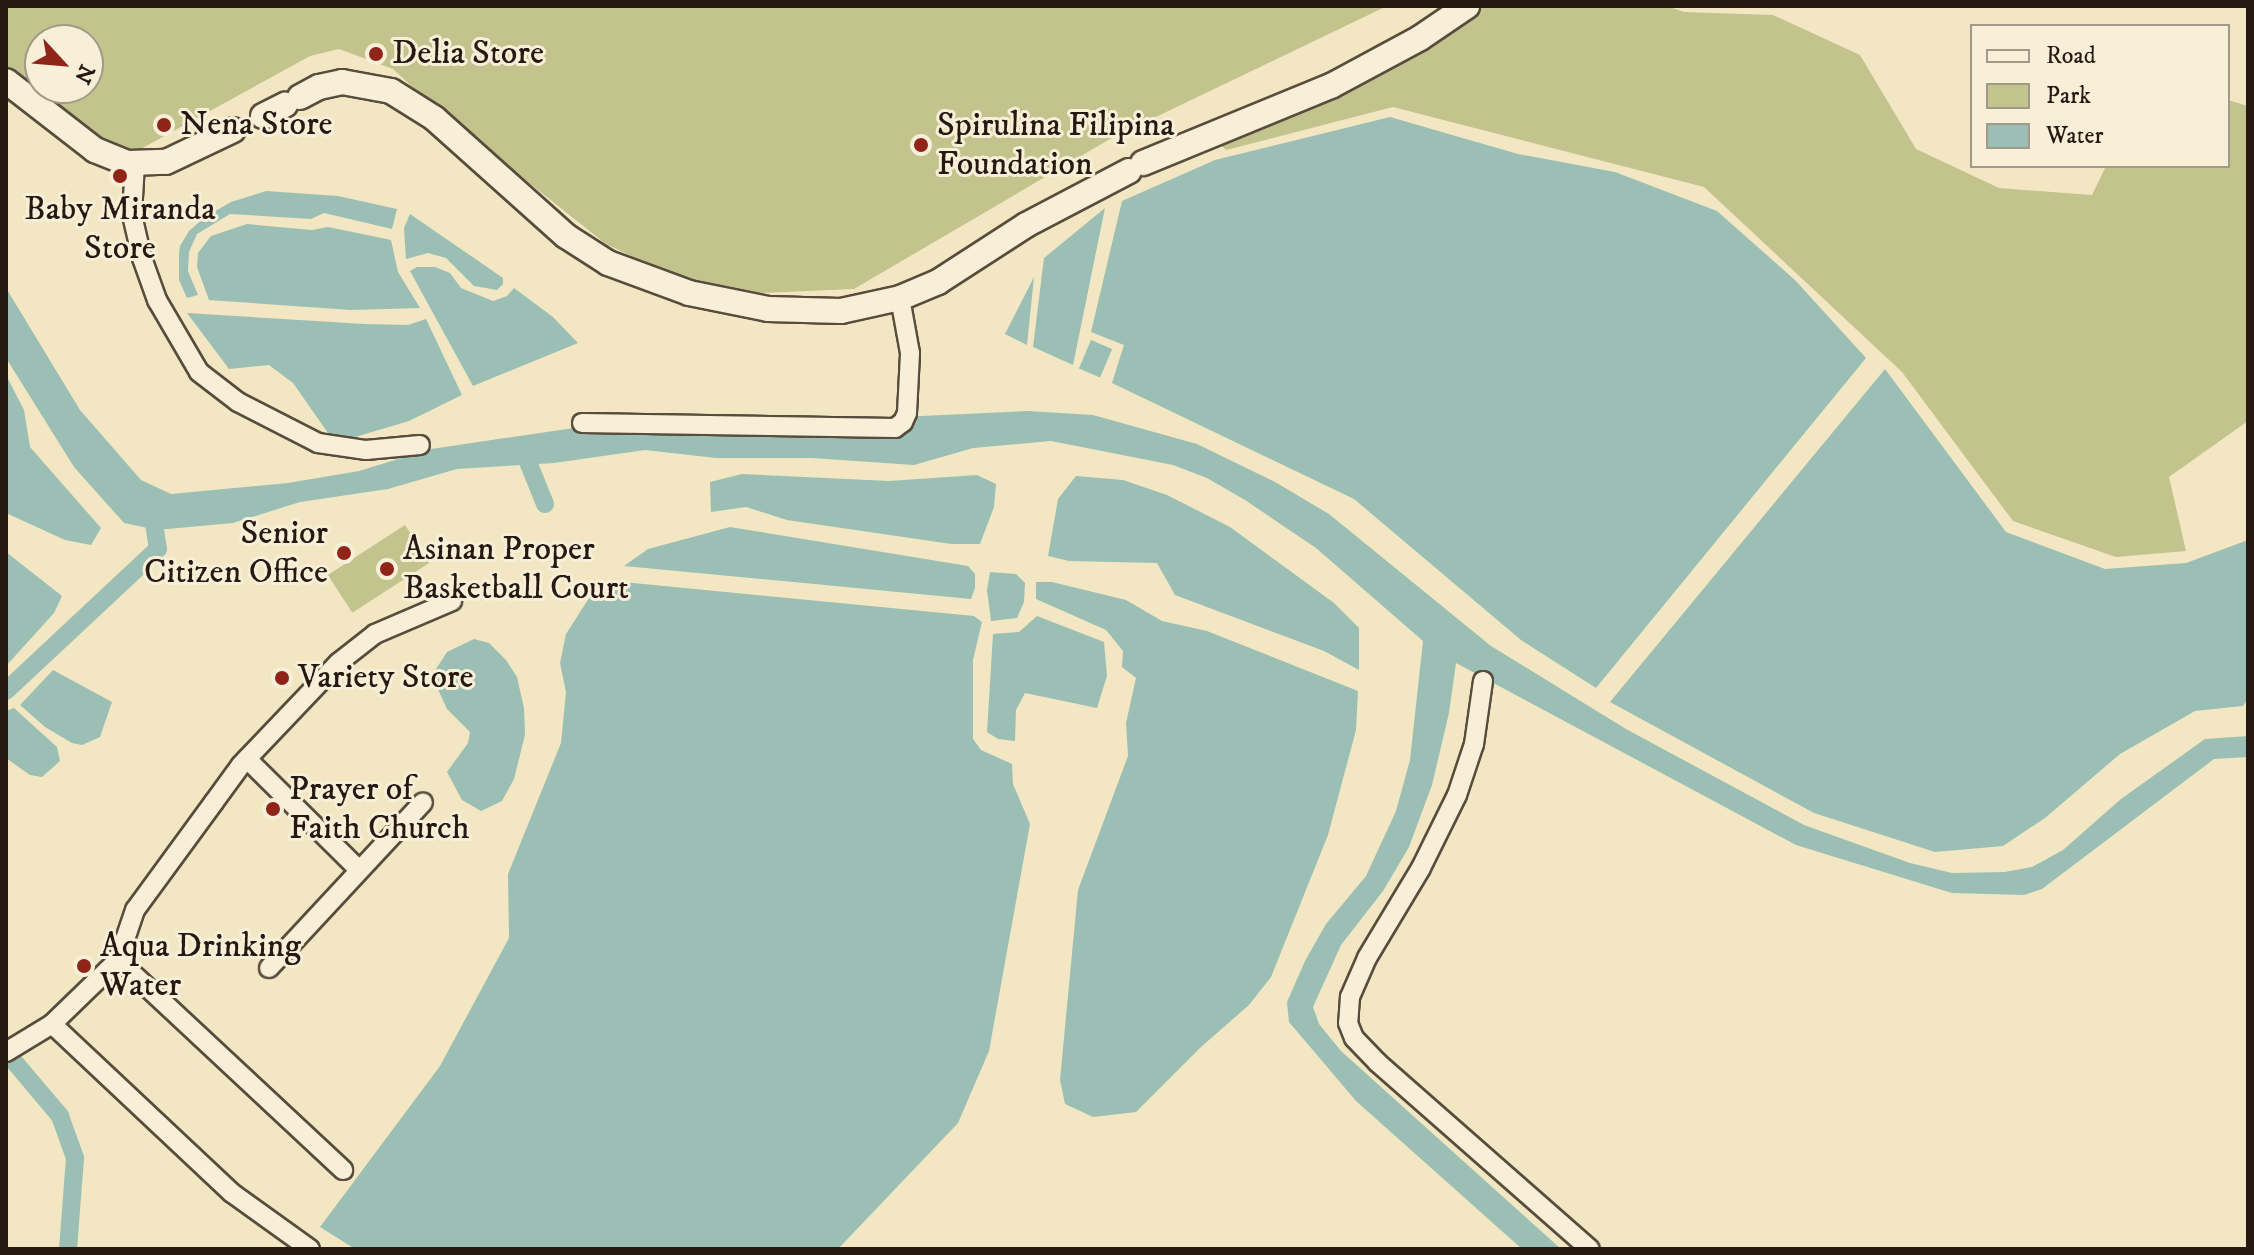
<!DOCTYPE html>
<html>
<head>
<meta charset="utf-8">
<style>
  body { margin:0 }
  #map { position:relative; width:2254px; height:1255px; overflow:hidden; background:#f2e7c2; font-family:"IM FELL DW Pica",serif }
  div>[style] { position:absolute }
  .green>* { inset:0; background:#c3c38e; transform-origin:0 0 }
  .water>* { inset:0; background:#9bbfb5; transform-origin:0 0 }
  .canal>* { height:18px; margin:-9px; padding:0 9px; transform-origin:9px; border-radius:9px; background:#9bbfb5 }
  .roads { filter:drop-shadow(2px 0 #584c3d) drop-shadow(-2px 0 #584c3d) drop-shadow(0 2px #584c3d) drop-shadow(0 -2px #584c3d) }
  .street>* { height:18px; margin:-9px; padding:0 9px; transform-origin:9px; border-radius:9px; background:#f7efd7 }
  .secondary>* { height:24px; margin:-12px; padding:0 12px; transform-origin:12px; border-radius:12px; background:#f7efd7 }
  .dots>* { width:22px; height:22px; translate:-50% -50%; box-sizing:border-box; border:4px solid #f7efd7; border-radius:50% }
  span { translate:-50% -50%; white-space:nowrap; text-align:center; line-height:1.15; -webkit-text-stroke:6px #f7efd7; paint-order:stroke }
  .poi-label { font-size:34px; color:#251911 }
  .left { translate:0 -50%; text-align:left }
  .right { translate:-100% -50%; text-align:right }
  .frame { position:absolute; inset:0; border:8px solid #251911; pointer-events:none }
  .legend { position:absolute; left:1970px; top:24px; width:260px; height:144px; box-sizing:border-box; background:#f7efd7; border:2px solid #a39988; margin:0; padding:10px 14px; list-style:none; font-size:24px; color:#251911 }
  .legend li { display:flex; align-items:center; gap:16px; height:40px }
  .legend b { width:40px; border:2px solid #a39988 }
  .north { position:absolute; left:24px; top:24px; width:80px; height:80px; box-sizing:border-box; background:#f7efd7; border:2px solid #a39988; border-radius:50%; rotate:116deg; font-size:22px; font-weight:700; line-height:32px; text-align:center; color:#251911 }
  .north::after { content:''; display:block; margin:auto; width:28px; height:36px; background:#8f2418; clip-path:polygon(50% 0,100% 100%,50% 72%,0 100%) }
</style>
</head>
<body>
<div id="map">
  <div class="green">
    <i style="clip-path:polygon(evenodd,6px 6px,1387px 6px,1110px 139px,854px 289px,737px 294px,675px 277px,606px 244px,436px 109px,393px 69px,339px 49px,310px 56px,137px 151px,100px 143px,6px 71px,6px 6px,40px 40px,88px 40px,88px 88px,40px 88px,40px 40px)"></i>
    <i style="clip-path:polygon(1465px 6px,1667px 6px,1684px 12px,1773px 15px,1860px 55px,1916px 149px,1999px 188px,2092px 195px,2106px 166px,2228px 166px,2228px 100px,2248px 106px,2248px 421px,2169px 477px,2186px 551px,2116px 557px,2013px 521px,1902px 372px,1704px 187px,1393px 107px,1226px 150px,1201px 126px,1433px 33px)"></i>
    <i style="left:405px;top:525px;width:45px;height:92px;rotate:57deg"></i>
  </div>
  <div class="water">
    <i style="clip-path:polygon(1390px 117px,1518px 154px,1615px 172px,1717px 211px,1795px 280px,1866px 358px,1596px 688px,1521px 640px,1354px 499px,1112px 383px,1124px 345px,1091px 332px,1122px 201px,1215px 160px)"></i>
    <i style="clip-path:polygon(266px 191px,338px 196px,397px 209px,392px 229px,324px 213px,311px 219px,230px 214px,197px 234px,189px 252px,188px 271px,198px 295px,187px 298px,179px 280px,179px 254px,180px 246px,189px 231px,205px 217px,231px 202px)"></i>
    <i style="clip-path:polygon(1105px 208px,1073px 365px,1033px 347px,1044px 258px)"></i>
    <i style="clip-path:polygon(410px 214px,503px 278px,503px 284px,497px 290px,474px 286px,446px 258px,428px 253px,406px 259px,404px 228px)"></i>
    <i style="clip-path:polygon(247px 224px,312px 230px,328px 227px,391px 240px,398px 272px,420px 308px,351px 310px,209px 300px,197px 267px,198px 253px,211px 236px)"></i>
    <i style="clip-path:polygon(417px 267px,435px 267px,450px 273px,461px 288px,493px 301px,507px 296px,514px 288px,553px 317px,578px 343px,473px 386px,410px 271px)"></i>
    <i style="clip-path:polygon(1034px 277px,1027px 345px,1005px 334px)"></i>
    <i style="clip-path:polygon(6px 288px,80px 410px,141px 480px,171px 494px,288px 483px,359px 471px,431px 449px,641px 418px,715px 416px,836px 420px,1029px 411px,1093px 415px,1197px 444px,1275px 482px,1329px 514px,1491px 646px,1626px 729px,1804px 825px,1910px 863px,1952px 873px,2005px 872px,2032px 867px,2063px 850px,2121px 799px,2205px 739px,2248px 736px,2248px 757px,2214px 759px,2042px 889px,2024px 895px,1952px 893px,1796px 845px,1456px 663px,1449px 713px,1432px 785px,1409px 847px,1383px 891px,1341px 945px,1313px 1007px,1319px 1024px,1341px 1051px,1561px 1249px,1522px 1249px,1356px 1101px,1289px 1022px,1287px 1002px,1305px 961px,1326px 924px,1366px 876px,1396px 811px,1410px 760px,1423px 641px,1316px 548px,1245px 500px,1207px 478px,1173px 465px,1051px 441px,973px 448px,914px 465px,812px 458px,716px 458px,645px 450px,554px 463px,457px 469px,388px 489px,300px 502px,233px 523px,157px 530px,124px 523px,74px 467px,6px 358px)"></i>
    <i style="clip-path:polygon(187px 313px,365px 324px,408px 325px,426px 319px,462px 395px,409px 421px,335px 443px,293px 383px,269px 365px,229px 369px)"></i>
    <i style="left:1091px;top:340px;width:23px;height:31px;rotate:23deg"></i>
    <i style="clip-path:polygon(1885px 369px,2006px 532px,2105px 569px,2186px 563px,2248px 540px,2248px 699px,2243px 706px,2195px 711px,2120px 754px,2045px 818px,2003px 846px,1935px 852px,1814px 813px,1610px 702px)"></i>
    <i style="clip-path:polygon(6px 375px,24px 410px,30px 447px,101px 528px,91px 545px,65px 540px,6px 513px)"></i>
    <i style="clip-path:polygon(742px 474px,889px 481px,977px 475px,996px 484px,994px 507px,980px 544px,951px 544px,787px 520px,746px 507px,711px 512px,710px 482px)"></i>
    <i style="clip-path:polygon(1076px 476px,1123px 480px,1167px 495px,1230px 527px,1334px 603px,1359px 628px,1359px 670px,1324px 651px,1175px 595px,1157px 563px,1069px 561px,1048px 556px,1058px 499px)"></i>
    <i style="clip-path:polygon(730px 527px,968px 566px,975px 574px,975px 588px,971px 599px,624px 566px,648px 549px)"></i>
    <i style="clip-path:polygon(6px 552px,62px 596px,54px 613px,6px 666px)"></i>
    <i style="clip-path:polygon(990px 572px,1016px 574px,1025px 583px,1024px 602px,1017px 618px,991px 621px,987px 590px)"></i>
    <i style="clip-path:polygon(623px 582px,974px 616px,982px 622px,973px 660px,973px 739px,981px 750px,1012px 764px,1013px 784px,1030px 824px,989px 1051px,958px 1123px,838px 1249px,355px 1249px,320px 1227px,440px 1066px,509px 938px,508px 874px,561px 743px,566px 692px,560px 663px,566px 634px,591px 595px)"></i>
    <i style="clip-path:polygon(1036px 582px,1052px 582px,1126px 600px,1162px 621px,1207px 631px,1358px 691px,1356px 730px,1328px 835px,1271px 977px,1249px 1005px,1201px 1047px,1136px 1112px,1093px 1117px,1065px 1104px,1060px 1080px,1078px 890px,1128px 756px,1126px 723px,1136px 678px,1122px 667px,1123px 651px,1106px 630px,1036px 599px)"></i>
    <i style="clip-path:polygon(1037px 616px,1104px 642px,1107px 676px,1097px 708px,1025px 693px,1016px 710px,1015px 741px,998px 739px,987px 732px,993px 634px,1019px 632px)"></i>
    <i style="clip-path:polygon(474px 639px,489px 643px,506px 660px,517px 677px,524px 708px,525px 735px,514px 779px,502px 801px,481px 811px,462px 800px,447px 772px,468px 743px,470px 732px,447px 709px,436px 685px,434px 672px,447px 652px)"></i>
    <i style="clip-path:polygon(53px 670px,112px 702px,100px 737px,82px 745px,72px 743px,45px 727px,20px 705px)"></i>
    <i style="clip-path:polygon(14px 708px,57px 747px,60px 761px,42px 777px,30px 775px,6px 758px,6px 711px)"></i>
  </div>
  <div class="canal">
    <i style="left:524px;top:452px;width:56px;rotate:68deg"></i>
    <i style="left:6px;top:691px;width:208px;rotate:-43.1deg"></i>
    <i style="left:158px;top:549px;width:36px;rotate:-99deg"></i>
    <i style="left:6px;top:1052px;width:84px;rotate:49.8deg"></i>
    <i style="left:60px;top:1116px;width:45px;rotate:70.3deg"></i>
    <i style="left:75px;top:1158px;width:91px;rotate:94.4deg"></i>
  </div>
  <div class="roads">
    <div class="street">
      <i style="left:135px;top:164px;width:51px;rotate:93.4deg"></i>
      <i style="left:132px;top:215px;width:44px;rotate:76.9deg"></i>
      <i style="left:142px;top:258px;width:45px;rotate:70.3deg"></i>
      <i style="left:157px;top:300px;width:83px;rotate:59.7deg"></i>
      <i style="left:199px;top:372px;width:49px;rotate:37.6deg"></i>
      <i style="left:238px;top:402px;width:90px;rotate:27.1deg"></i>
      <i style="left:318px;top:443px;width:49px;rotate:8.3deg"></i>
      <i style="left:366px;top:450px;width:54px;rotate:-5.3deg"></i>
      <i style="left:582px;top:423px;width:313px;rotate:0.9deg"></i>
      <i style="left:895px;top:428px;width:10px;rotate:-37deg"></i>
      <i style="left:903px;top:422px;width:10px;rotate:-66deg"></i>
      <i style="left:907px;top:413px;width:60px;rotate:-87.1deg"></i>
      <i style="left:910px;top:353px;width:56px;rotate:-100.3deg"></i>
      <i style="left:1483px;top:681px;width:64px;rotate:98.1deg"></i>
      <i style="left:1474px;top:744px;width:54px;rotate:108.4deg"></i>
      <i style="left:1457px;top:795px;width:81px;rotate:116.3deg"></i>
      <i style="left:1421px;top:868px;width:105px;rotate:121deg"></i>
      <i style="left:1367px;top:958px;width:43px;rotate:113.6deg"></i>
      <i style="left:1350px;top:997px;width:26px;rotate:94deg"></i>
      <i style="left:1348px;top:1023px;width:16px;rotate:68deg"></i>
      <i style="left:1354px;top:1038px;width:35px;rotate:46deg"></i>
      <i style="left:1378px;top:1063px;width:282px;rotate:41.3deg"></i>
      <i style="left:247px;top:759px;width:156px;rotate:44.7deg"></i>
      <i style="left:118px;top:960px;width:308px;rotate:43deg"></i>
      <i style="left:269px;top:968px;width:226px;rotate:-47.1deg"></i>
      <i style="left:52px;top:1024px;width:247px;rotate:43.2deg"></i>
      <i style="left:232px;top:1193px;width:96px;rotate:35.7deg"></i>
      <i style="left:6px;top:1052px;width:54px;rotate:-31.3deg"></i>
      <i style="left:52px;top:1024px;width:92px;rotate:-44.1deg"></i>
      <i style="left:118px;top:960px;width:53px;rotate:-71.2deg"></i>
      <i style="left:135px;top:910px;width:134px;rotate:-53.8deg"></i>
      <i style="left:214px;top:802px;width:46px;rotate:-53.9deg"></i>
      <i style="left:241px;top:765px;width:141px;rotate:-46.4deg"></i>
      <i style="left:338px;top:663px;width:47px;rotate:-38.1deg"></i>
      <i style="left:375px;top:634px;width:84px;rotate:-23.2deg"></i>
    </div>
    <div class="secondary">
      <i style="left:6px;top:81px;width:113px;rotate:37.8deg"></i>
      <i style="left:95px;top:150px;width:35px;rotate:22deg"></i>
      <i style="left:128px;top:163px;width:38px;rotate:-2deg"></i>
      <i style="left:166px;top:162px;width:74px;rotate:-25.5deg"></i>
      <i style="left:300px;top:97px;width:21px;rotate:-28deg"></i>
      <i style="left:319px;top:87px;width:24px;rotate:-12deg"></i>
      <i style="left:342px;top:82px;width:50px;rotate:10.4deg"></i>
      <i style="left:391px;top:91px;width:51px;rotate:32.1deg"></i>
      <i style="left:434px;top:118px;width:177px;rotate:41.8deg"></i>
      <i style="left:566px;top:236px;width:50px;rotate:32.7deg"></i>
      <i style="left:608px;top:263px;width:86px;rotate:20.3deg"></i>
      <i style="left:689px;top:293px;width:81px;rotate:11.4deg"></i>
      <i style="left:768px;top:309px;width:73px;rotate:1.6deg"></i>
      <i style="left:841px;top:311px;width:60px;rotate:-12.4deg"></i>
      <i style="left:900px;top:298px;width:41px;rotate:-22.8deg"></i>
      <i style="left:938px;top:282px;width:105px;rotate:-32.9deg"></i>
      <i style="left:1026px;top:225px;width:116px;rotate:-27.7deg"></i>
      <i style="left:263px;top:116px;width:25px;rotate:-27deg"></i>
      <i style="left:1143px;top:163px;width:203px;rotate:-22.3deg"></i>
      <i style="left:1331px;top:86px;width:101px;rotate:-28.3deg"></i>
      <i style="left:1420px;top:38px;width:57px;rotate:-34.2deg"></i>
    </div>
  </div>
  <div class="dots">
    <i style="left:376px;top:54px;background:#8f2418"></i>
    <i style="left:164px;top:125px;background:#8f2418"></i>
    <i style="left:921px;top:145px;background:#8f2418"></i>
    <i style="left:120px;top:176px;background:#8f2418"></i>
    <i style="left:344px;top:553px;background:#8f2418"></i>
    <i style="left:387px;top:569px;background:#8f2418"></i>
    <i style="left:282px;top:678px;background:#8f2418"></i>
    <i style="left:273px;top:809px;background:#8f2418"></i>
    <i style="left:84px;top:966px;background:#8f2418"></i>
  </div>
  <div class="poi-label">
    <span class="left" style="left:392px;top:54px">Delia Store</span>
    <span class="left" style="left:180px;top:125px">Nena Store</span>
    <span class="left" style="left:937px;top:145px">Spirulina Filipina<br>Foundation</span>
    <span style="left:120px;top:229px">Baby Miranda<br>Store</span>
    <span class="right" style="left:328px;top:553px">Senior<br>Citizen Office</span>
    <span class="left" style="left:403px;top:569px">Asinan Proper<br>Basketball Court</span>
    <span class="left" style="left:298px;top:678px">Variety Store</span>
    <span class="left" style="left:289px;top:809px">Prayer of<br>Faith Church</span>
    <span class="left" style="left:100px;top:966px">Aqua Drinking<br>Water</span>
  </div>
  <div class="frame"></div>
  <ul class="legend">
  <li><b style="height:10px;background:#f7efd7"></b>Road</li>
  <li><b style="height:22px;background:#c3c38e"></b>Park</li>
  <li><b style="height:22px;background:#9bbfb5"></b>Water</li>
  </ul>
  <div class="north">N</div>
</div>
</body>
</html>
